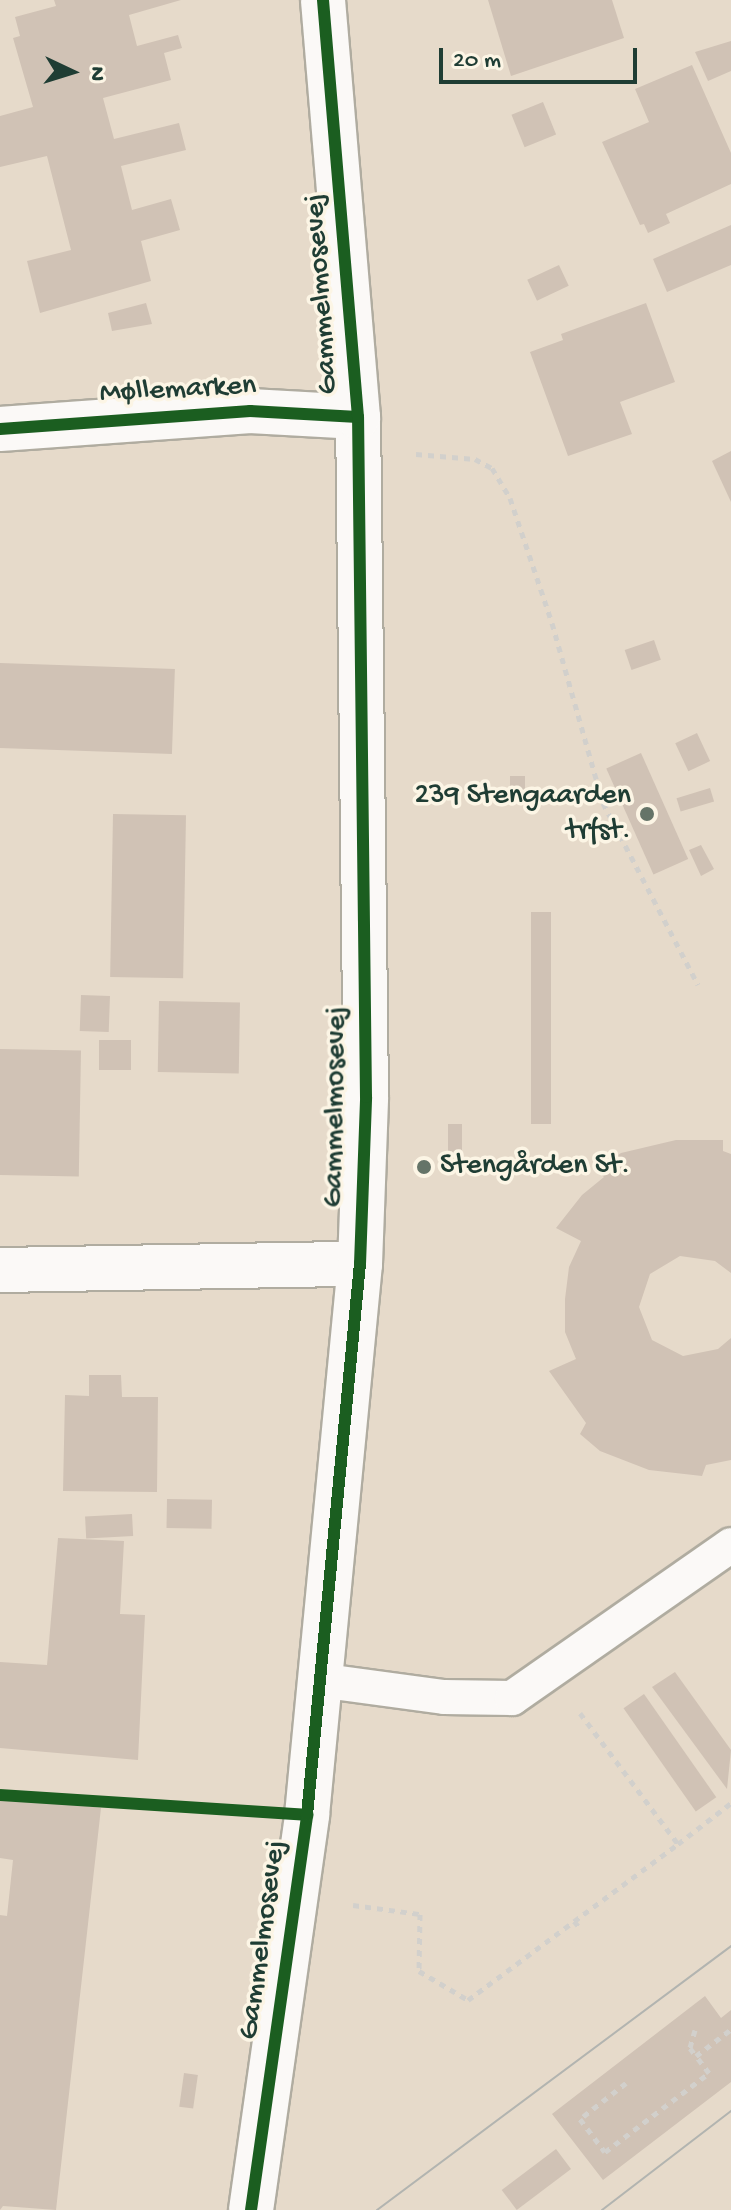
<!DOCTYPE html>
<html>
<head>
<meta charset="utf-8">
<style>
  body { margin:0 }
  #map { position:relative; width:731px; height:2210px; overflow:hidden; background:#e6daca; font-family:"Gochi Hand",sans-serif }
  div>[style] { position:absolute }
  .building>* { inset:0; background:#d0c2b5; transform-origin:0 0 }
  .path>* { height:5px; margin-top:-2.5px; transform-origin:0; background:repeating-linear-gradient(90deg,#d2d0cc 0 6px,transparent 0 12px) }
  .roads { filter:drop-shadow(2px 0 #b0aca0) drop-shadow(-2px 0 #b0aca0) drop-shadow(0 2px #b0aca0) drop-shadow(0 -2px #b0aca0) }
  .service>* { height:34px; margin:-17px; padding:0 17px; transform-origin:17px; border-radius:17px; background:#fbf9f7 }
  .minor>* { height:44px; margin:-22px; padding:0 22px; transform-origin:22px; border-radius:22px; background:#fbf9f7 }
  .tertiary>* { height:44px; margin:-22px; padding:0 22px; transform-origin:22px; border-radius:22px; background:#fbf9f7 }
  .tram>* { height:2px; margin:-1px; padding:0 1px; transform-origin:1px; border-radius:1px; background:#b2b4b0 }
  .cycleway>* { height:12px; margin:-6px; padding:0 6px; transform-origin:6px; border-radius:6px; background:#1b5e20 }
  .dots>* { width:22px; height:22px; translate:-50% -50%; box-sizing:border-box; border:4px solid #fcf5e5; border-radius:50% }
  span { translate:-50% -50%; white-space:nowrap; text-align:center; line-height:1.15; -webkit-text-stroke:7px #fcf5e5; paint-order:stroke }
  .street-label { font-size:30px; color:#1f3d34 }
  .poi-label { font-size:30px; color:#1f3d34 }
  .right { translate:-100% -50%; text-align:right }
  .left { translate:0 -50%; text-align:left }
  .north { position:absolute; left:32px; top:32px; width:80px; height:80px; -webkit-text-stroke:6px #fcf5e5; paint-order:stroke; rotate:94deg; font-size:22px; font-weight:700; line-height:32px; text-align:center; color:#1f3d34 }
  .north::after { content:''; display:block; margin:auto; width:28px; height:36px; background:#1f3d34; clip-path:polygon(50% 0,100% 100%,50% 72%,0 100%) }
  .scale { position:absolute; left:439px; top:48px; width:198px; height:36px; box-sizing:border-box; border:4px solid #1f3d34; border-top:0; padding-left:10px; font-size:24px; line-height:28px; white-space:nowrap; color:#1f3d34; -webkit-text-stroke:6px #fcf5e5; paint-order:stroke }
</style>
</head>
<body>
<div id="map">
  <div class="building">
    <i style="clip-path:polygon(54px 0,181px 0,129px 15px,137px 46px,178px 35px,182px 48px,164px 53px,171px 80px,103px 98px,114px 139px,179px 123px,186px 150px,121px 166px,132px 210px,171px 199px,180px 230px,141px 241px,151px 281px,40px 313px,27px 261px,71px 250px,47px 156px,0 167px,0 116px,33px 107px,13px 38px,20px 36px,15px 17px,56px 6px)"></i>
    <i style="clip-path:polygon(488px 0,612px 0,624px 38px,511px 76px)"></i>
    <i style="clip-path:polygon(731px 41px,731px 71px,708px 81px,695px 52px)"></i>
    <i style="clip-path:polygon(692px 65px,731px 153px,731px 184px,666px 214px,670px 223px,648px 233px,644px 224px,640px 225px,602px 142px,649px 122px,635px 89px)"></i>
    <i style="left:543px;top:102px;width:35px;height:34px;rotate:68deg"></i>
    <i style="clip-path:polygon(731px 225px,731px 265px,667px 292px,653px 259px)"></i>
    <i style="left:559px;top:265px;width:23px;height:35px;rotate:65deg"></i>
    <i style="clip-path:polygon(146px 303px,152px 324px,112px 331px,108px 313px)"></i>
    <i style="clip-path:polygon(646px 303px,675px 382px,620px 402px,632px 434px,568px 456px,530px 352px,563px 340px,561px 334px)"></i>
    <i style="clip-path:polygon(731px 451px,731px 502px,712px 461px)"></i>
    <i style="left:654px;top:640px;width:21px;height:31px;rotate:71deg"></i>
    <i style="left:0;top:663px;width:175px;height:85px;rotate:2deg"></i>
    <i style="left:697px;top:733px;width:31px;height:24px;rotate:65deg"></i>
    <i style="left:641px;top:753px;width:116px;height:38px;rotate:66deg"></i>
    <i style="left:510px;top:776px;width:15px;height:25px"></i>
    <i style="left:710px;top:788px;width:14px;height:35px;rotate:73deg"></i>
    <i style="left:113px;top:814px;width:73px;height:163px;rotate:1deg"></i>
    <i style="clip-path:polygon(701px 845px,714px 869px,701px 876px,689px 850px)"></i>
    <i style="left:531px;top:912px;width:20px;height:212px"></i>
    <i style="left:81px;top:995px;width:29px;height:36px;rotate:2deg"></i>
    <i style="left:159px;top:1001px;width:81px;height:71px;rotate:1deg"></i>
    <i style="left:131px;top:1040px;width:30px;height:32px;rotate:90deg"></i>
    <i style="left:0;top:1049px;width:81px;height:126px;rotate:1deg"></i>
    <i style="left:448px;top:1124px;width:14px;height:31px"></i>
    <i style="clip-path:polygon(676px 1140px,723px 1140px,723px 1151px,731px 1154px,731px 1273px,715px 1261px,680px 1256px,650px 1274px,639px 1307px,652px 1340px,683px 1356px,718px 1349px,731px 1338px,731px 1460px,706px 1465px,702px 1476px,649px 1470px,600px 1451px,580px 1434px,586px 1423px,549px 1371px,576px 1359px,565px 1332px,565px 1299px,569px 1267px,581px 1241px,556px 1228px,582px 1195px,604px 1177px,596px 1170px,621px 1153px)"></i>
    <i style="clip-path:polygon(89px 1375px,121px 1375px,122px 1397px,158px 1397px,157px 1492px,63px 1491px,65px 1395px,89px 1396px)"></i>
    <i style="left:167px;top:1499px;width:45px;height:29px;rotate:1deg"></i>
    <i style="left:132px;top:1514px;width:22px;height:47px;rotate:87deg"></i>
    <i style="clip-path:polygon(58px 1538px,124px 1541px,120px 1614px,145px 1615px,138px 1760px,0 1748px,0 1662px,47px 1665px)"></i>
    <i style="clip-path:polygon(675px 1672px,731px 1750px,727px 1789px,652px 1687px)"></i>
    <i style="left:644px;top:1694px;width:126px;height:25px;rotate:55deg"></i>
    <i style="clip-path:polygon(20px 1797px,101px 1808px,56px 2210px,3px 2206px,0 2210px,0 1915px,7px 1916px,13px 1860px,0 1858px,0 1800px,19px 1802px)"></i>
    <i style="clip-path:polygon(705px 1996px,721px 2018px,731px 2010px,731px 2082px,603px 2180px,552px 2114px)"></i>
    <i style="left:184px;top:2073px;width:14px;height:34px;rotate:8deg"></i>
    <i style="left:556px;top:2149px;width:25px;height:68px;rotate:53deg"></i>
  </div>
  <div class="path">
    <i style="left:416px;top:454px;width:59px;rotate:4.8deg"></i>
    <i style="left:475px;top:459px;width:19px;rotate:28deg"></i>
    <i style="left:492px;top:468px;width:35px;rotate:59deg"></i>
    <i style="left:510px;top:498px;width:132px;rotate:71.4deg"></i>
    <i style="left:552px;top:623px;width:187px;rotate:74.2deg"></i>
    <i style="left:603px;top:803px;width:205px;rotate:62.4deg"></i>
    <i style="left:580px;top:1713px;width:164px;rotate:53.2deg"></i>
    <i style="left:678px;top:1844px;width:67px;rotate:-37.7deg"></i>
    <i style="left:353px;top:1905px;width:68px;rotate:7.7deg"></i>
    <i style="left:420px;top:1914px;width:57px;rotate:91deg"></i>
    <i style="left:419px;top:1971px;width:57px;rotate:30.6deg"></i>
    <i style="left:468px;top:2000px;width:262px;rotate:-36.6deg"></i>
    <i style="left:574px;top:1921px;width:8px;rotate:50deg"></i>
    <i style="left:695px;top:2030px;width:19px;rotate:106deg"></i>
    <i style="left:690px;top:2048px;width:10px;rotate:53deg"></i>
    <i style="left:626px;top:2083px;width:58px;rotate:142deg"></i>
    <i style="left:580px;top:2119px;width:41px;rotate:52.9deg"></i>
    <i style="left:605px;top:2152px;width:131px;rotate:-37.2deg"></i>
    <i style="left:709px;top:2073px;width:21px;rotate:-127deg"></i>
    <i style="left:696px;top:2056px;width:43px;rotate:-37.4deg"></i>
  </div>
  <div class="roads">
    <div class="service">
      <i style="left:318px;top:1680px;width:127px;rotate:7.7deg"></i>
      <i style="left:444px;top:1697px;width:68px;rotate:0.8deg"></i>
      <i style="left:512px;top:1698px;width:267px;rotate:-34.9deg"></i>
    </div>
    <div class="minor">
      <i style="left:0;top:1270px;width:360px;rotate:-1deg"></i>
    </div>
    <div class="tertiary">
      <i style="left:0;top:429px;width:251px;rotate:-4.1deg"></i>
      <i style="left:250px;top:411px;width:108px;rotate:3.2deg"></i>
      <i style="left:251px;top:2210px;width:399px;rotate:-81.9deg"></i>
      <i style="left:307px;top:1815px;width:554px;rotate:-84.51deg"></i>
      <i style="left:360px;top:1264px;width:167px;rotate:-87.9deg"></i>
      <i style="left:366px;top:1097px;width:680px;rotate:-90.67deg"></i>
      <i style="left:358px;top:417px;width:418px;rotate:-94.8deg"></i>
    </div>
  </div>
  <div class="tram">
    <i style="left:377px;top:2210px;width:442px;rotate:-36.7deg"></i>
    <i style="left:602px;top:2210px;width:163px;rotate:-37.5deg"></i>
  </div>
  <div class="cycleway">
    <i style="left:0;top:429px;width:251px;rotate:-4.1deg"></i>
    <i style="left:250px;top:411px;width:108px;rotate:3.2deg"></i>
    <i style="left:0;top:1795px;width:308px;rotate:3.7deg"></i>
    <i style="left:251px;top:2210px;width:399px;rotate:-81.9deg"></i>
    <i style="left:307px;top:1815px;width:554px;rotate:-84.51deg"></i>
    <i style="left:360px;top:1264px;width:167px;rotate:-87.9deg"></i>
    <i style="left:366px;top:1097px;width:680px;rotate:-90.67deg"></i>
    <i style="left:358px;top:417px;width:418px;rotate:-94.8deg"></i>
  </div>
  <div class="dots">
    <i style="left:647px;top:814px;background:#657468"></i>
    <i style="left:424px;top:1167px;background:#657468"></i>
  </div>
  <div class="street-label">
    <span style="left:323px;top:294px;rotate:-94deg">Gammelmosevej</span>
    <span style="left:178px;top:391px;rotate:-3deg">Møllemarken</span>
    <span style="left:337px;top:1107px;rotate:-89deg">Gammelmosevej</span>
    <span style="left:264px;top:1940px;rotate:-82deg">Gammelmosevej</span>
  </div>
  <div class="poi-label">
    <span class="right" style="left:631px;top:814px">239 Stengaarden<br>trfst.</span>
    <span class="left" style="left:440px;top:1167px">Stengården St.</span>
  </div>
  <div class="north">N</div>
  <div class="scale">20 m</div>
</div>
</body>
</html>
